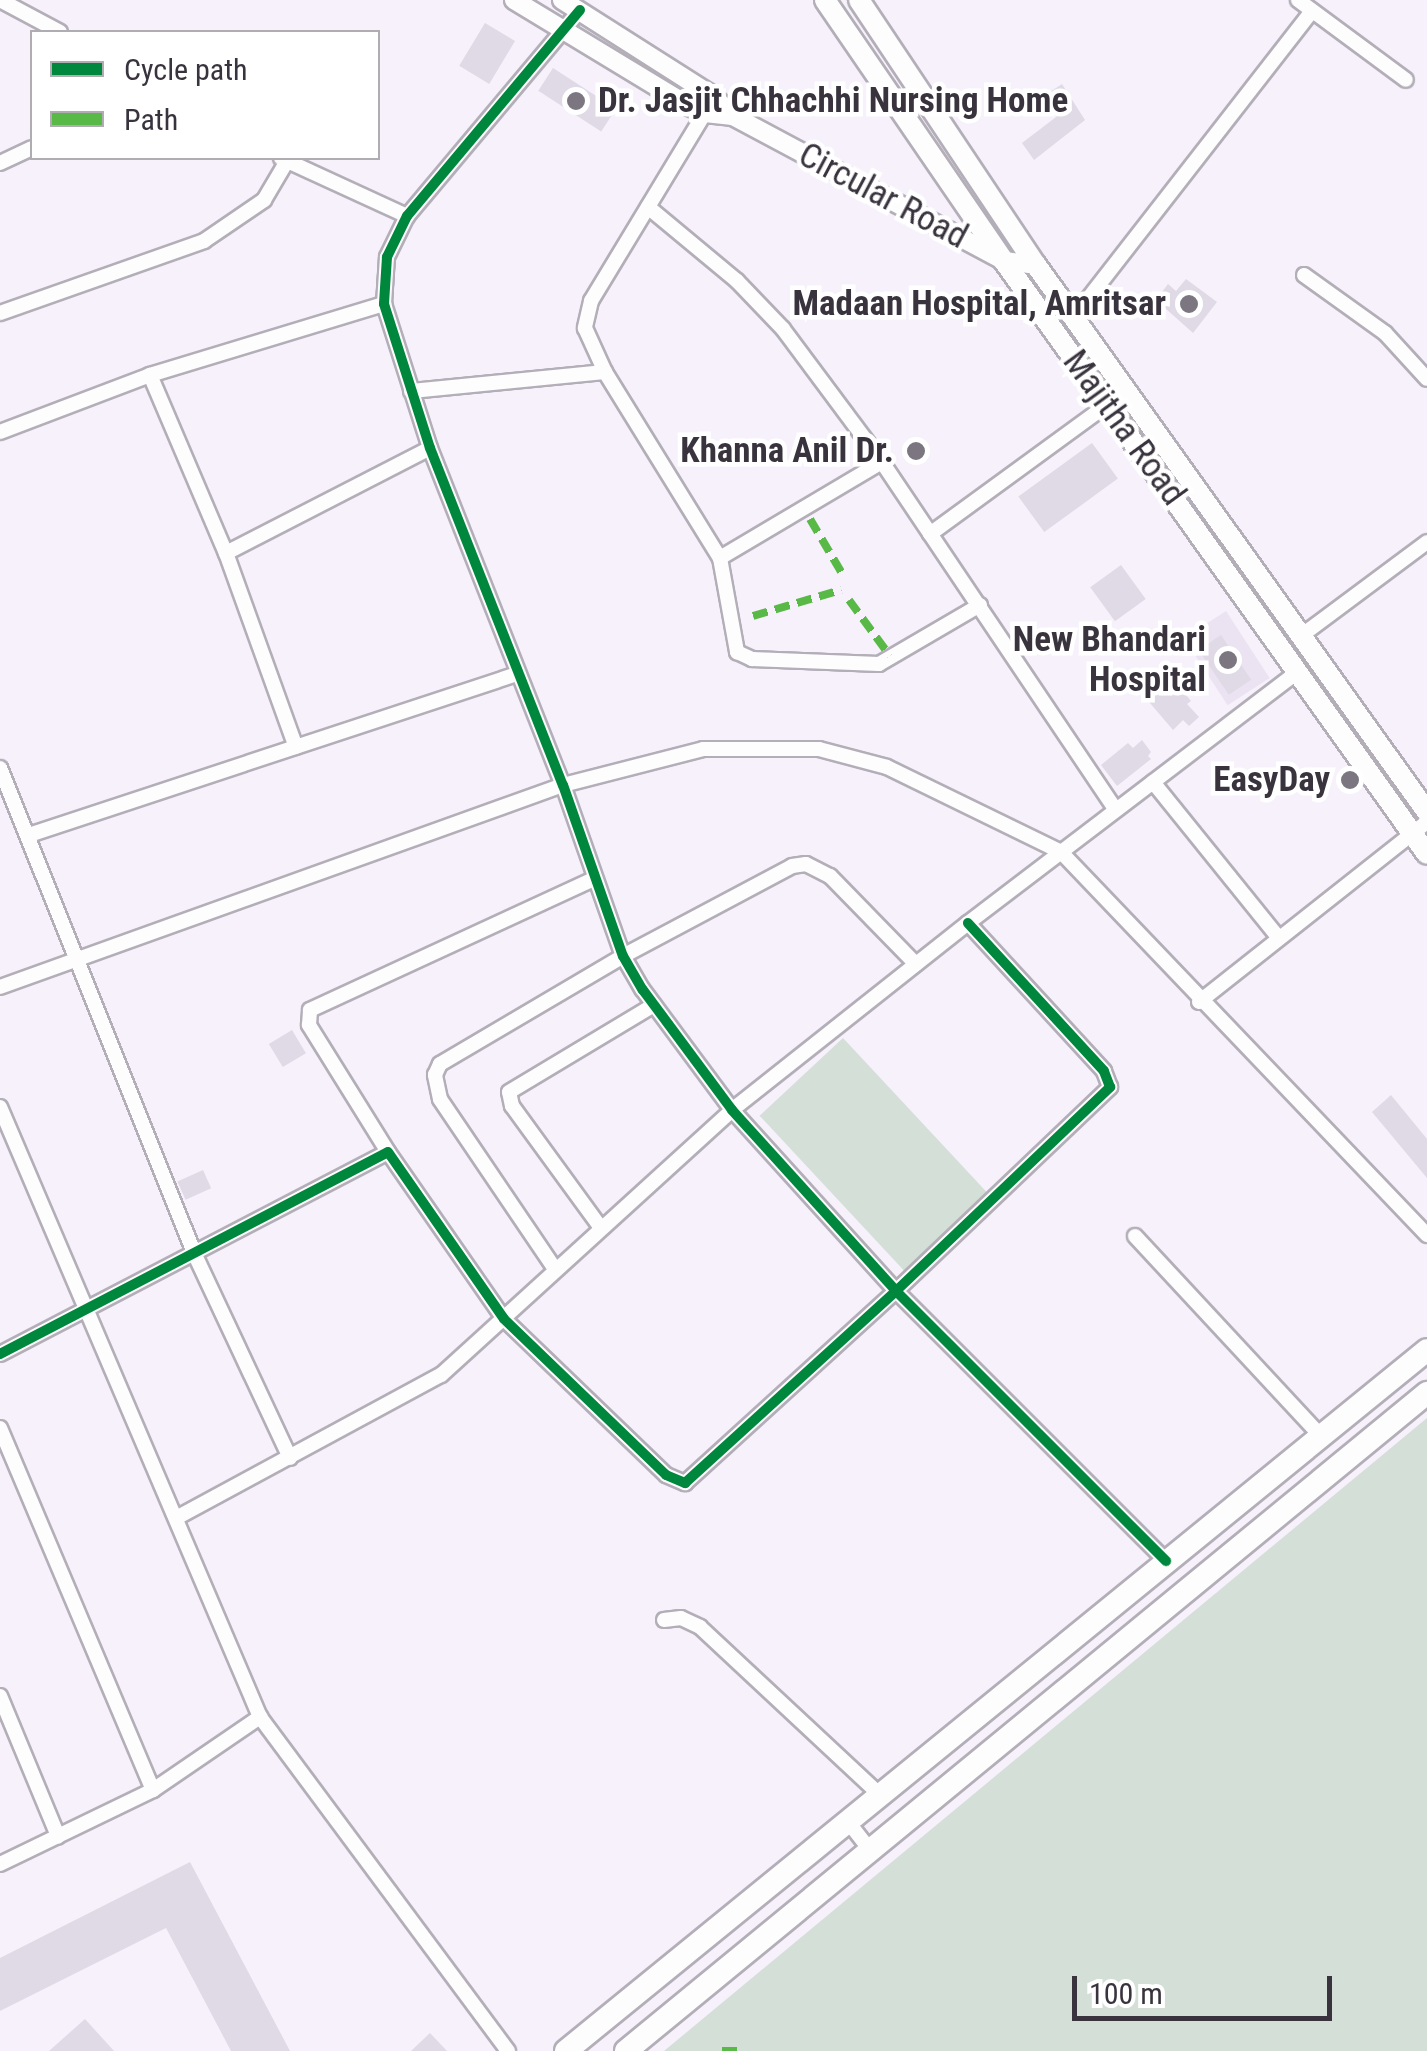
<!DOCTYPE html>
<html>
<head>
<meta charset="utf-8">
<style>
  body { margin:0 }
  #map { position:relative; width:1427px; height:2051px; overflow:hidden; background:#f6f1fb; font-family:"Roboto Condensed",sans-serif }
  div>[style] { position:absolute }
  .built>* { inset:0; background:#ebe3f2; transform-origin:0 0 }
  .green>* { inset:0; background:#d3dfd7; transform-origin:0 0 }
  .building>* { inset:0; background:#dfdae5; transform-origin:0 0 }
  .roads { filter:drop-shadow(2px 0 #b3aeb8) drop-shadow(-2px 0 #b3aeb8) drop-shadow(0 2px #b3aeb8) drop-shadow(0 -2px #b3aeb8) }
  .minor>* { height:14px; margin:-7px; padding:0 7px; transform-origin:7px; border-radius:7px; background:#fefdfe }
  .tertiary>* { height:18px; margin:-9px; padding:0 9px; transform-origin:9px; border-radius:9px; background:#fefdfe }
  .secondary>* { height:20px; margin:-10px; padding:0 10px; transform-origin:10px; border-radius:10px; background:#fefdfe }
  .primary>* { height:22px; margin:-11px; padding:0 11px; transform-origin:11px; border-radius:11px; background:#fefdfe }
  .quiet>* { height:8px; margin-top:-4px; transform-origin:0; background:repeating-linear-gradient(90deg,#58b947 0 15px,transparent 0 23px) }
  .cycleway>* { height:10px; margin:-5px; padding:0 5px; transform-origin:5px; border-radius:5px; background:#00873e }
  .dots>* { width:28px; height:28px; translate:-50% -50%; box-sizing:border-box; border:5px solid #fff; border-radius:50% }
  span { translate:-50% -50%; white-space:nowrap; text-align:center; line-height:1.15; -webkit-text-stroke:9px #fff; paint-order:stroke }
  .poi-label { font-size:35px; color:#39333e; font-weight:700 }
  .left { translate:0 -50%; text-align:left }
  .right { translate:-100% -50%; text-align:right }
  .street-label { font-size:35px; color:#39333e }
  .legend { position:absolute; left:30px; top:30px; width:350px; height:130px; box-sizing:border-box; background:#fff; border:2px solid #b0adb2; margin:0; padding:12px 18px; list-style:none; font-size:30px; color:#39333e }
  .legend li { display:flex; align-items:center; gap:20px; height:50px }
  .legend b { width:50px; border:2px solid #b0adb2 }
  .scale { position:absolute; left:1072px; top:1976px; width:260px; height:45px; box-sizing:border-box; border:5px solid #39333e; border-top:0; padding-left:12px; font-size:30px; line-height:35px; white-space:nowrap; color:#39333e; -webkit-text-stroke:8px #fff; paint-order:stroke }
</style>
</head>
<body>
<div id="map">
  <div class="built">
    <i style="left:1226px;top:611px;width:80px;height:50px;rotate:57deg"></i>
  </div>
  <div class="green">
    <i style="left:843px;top:1038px;width:214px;height:114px;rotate:47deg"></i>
    <i style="clip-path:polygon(1427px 1418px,1427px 2051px,664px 2051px)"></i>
  </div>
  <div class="building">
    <i style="left:485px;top:23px;width:35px;height:50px;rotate:31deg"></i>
    <i style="left:553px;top:68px;width:75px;height:27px;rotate:33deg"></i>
    <i style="clip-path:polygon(1062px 84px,1085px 120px,1034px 160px,1022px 143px,1060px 114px,1047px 94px)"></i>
    <i style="clip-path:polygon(1186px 279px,1217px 302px,1193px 333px,1156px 300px,1168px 284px,1176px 291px)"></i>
    <i style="left:1092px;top:443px;width:44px;height:91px;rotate:54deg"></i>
    <i style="left:1121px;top:565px;width:42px;height:38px;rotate:54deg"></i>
    <i style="left:1221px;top:635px;width:54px;height:27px;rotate:56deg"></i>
    <i style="clip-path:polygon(1158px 672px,1163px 679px,1169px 674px,1191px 701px,1187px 704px,1199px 717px,1189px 726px,1183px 720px,1173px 730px,1138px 689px)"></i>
    <i style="clip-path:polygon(1142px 740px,1151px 752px,1148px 756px,1151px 759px,1117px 786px,1101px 765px,1128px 743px,1133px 748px)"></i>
    <i style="left:292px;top:1030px;width:27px;height:27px;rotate:59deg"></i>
    <i style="clip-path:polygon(1391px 1095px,1427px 1139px,1427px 1178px,1372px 1112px)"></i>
    <i style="left:203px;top:1170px;width:20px;height:28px;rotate:66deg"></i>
    <i style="clip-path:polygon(190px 1862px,290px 2051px,231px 2051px,166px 1928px,0 2011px,0 1958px)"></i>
    <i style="clip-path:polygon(85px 2019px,114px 2051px,49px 2051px)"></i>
    <i style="clip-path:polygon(430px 2033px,447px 2051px,411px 2051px)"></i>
  </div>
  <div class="roads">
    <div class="minor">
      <i style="left:0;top:0;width:68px;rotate:28.1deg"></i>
      <i style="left:1298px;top:0;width:134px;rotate:36.5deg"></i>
      <i style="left:580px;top:10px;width:269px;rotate:130deg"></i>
      <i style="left:407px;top:216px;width:46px;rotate:116deg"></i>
      <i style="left:387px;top:257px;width:47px;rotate:93.7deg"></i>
      <i style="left:384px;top:304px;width:151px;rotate:72.3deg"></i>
      <i style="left:430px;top:448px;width:362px;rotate:68.5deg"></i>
      <i style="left:563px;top:785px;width:181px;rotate:70.7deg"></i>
      <i style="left:623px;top:956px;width:39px;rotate:60deg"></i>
      <i style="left:643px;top:990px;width:149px;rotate:53.4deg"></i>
      <i style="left:732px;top:1110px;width:244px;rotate:47.8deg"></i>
      <i style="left:896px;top:1291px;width:382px;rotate:45deg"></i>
      <i style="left:709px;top:106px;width:228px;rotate:121.2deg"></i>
      <i style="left:591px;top:301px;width:28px;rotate:103deg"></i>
      <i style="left:585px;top:328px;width:48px;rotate:65.6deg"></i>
      <i style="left:605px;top:372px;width:219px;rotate:58.3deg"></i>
      <i style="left:720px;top:558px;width:96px;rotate:79.7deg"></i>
      <i style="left:737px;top:652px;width:17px;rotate:25deg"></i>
      <i style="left:752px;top:659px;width:127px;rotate:2.3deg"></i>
      <i style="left:879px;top:664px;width:117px;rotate:-30.3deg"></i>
      <i style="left:281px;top:158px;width:139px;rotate:24.7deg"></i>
      <i style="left:0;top:163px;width:35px;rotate:-25deg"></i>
      <i style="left:648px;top:207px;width:116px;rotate:39.7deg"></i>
      <i style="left:737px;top:281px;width:66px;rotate:46.2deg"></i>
      <i style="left:783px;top:329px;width:166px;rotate:53.3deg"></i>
      <i style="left:882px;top:462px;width:419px;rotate:56.1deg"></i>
      <i style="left:1304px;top:275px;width:100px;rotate:35.6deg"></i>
      <i style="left:1385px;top:333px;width:62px;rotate:47.6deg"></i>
      <i style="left:0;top:313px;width:216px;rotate:-19.4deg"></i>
      <i style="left:204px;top:241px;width:73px;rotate:-34.3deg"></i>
      <i style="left:264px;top:200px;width:45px;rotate:-59.5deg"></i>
      <i style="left:1073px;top:318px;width:389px;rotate:-52.1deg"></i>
      <i style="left:150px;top:375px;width:194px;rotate:66.9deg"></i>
      <i style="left:226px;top:553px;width:206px;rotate:70.2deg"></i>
      <i style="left:411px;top:391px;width:195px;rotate:-5.6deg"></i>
      <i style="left:0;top:432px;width:160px;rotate:-20.8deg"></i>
      <i style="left:150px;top:375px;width:245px;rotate:-16.9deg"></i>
      <i style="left:930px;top:534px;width:219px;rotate:-36.1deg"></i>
      <i style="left:226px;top:553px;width:229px;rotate:-27.2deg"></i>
      <i style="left:720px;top:558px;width:188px;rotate:-30.7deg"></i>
      <i style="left:1301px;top:636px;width:157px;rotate:-36.7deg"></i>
      <i style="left:0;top:768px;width:525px;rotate:68.18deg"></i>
      <i style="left:195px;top:1255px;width:224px;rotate:64.9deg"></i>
      <i style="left:1153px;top:782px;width:199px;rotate:51.1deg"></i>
      <i style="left:29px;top:835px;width:514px;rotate:-18.26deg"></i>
      <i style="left:0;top:987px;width:598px;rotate:-19.74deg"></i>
      <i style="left:563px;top:785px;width:145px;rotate:-14.4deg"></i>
      <i style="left:703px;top:749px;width:116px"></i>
      <i style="left:819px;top:749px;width:70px;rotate:14.8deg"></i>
      <i style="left:887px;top:767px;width:194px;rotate:26deg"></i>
      <i style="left:1061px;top:852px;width:530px;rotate:46.3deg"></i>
      <i style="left:1199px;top:1002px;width:290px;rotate:-38.3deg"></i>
      <i style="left:0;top:1107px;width:663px;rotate:66.91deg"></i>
      <i style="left:260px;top:1717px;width:416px;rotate:53.4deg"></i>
      <i style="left:388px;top:1152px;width:150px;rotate:-121.9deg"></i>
      <i style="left:309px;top:1025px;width:15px;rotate:-86deg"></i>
      <i style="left:310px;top:1010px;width:313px;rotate:-24.8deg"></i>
      <i style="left:601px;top:1228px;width:151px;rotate:-126.1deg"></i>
      <i style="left:512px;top:1106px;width:14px;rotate:-102deg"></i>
      <i style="left:509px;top:1092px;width:169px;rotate:-31deg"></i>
      <i style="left:1135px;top:1236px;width:272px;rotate:47.1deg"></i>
      <i style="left:555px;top:1269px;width:205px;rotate:-124.1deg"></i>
      <i style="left:440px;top:1099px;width:25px;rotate:-102deg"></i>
      <i style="left:435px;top:1075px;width:12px;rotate:-66deg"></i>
      <i style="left:440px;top:1064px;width:212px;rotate:-30.5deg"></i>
      <i style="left:623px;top:956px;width:191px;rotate:-28deg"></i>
      <i style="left:792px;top:866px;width:14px;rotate:-8deg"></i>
      <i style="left:806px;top:864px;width:27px;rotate:27deg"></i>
      <i style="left:830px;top:876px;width:123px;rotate:45.7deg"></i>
      <i style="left:0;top:1354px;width:437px;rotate:-27.5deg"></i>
      <i style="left:388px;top:1152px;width:203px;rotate:55.2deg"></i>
      <i style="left:504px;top:1319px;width:225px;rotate:43.9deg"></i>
      <i style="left:666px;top:1475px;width:21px;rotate:23deg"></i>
      <i style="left:685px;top:1483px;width:285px;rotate:-42.3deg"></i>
      <i style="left:896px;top:1291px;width:296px;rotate:-43.6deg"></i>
      <i style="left:1110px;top:1087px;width:17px;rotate:-111deg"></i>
      <i style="left:1104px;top:1071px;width:201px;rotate:-132.6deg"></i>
      <i style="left:0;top:1428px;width:393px;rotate:67.1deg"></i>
      <i style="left:176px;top:1518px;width:301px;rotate:-28.4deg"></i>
      <i style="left:441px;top:1375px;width:394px;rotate:-42.3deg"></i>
      <i style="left:732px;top:1110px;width:301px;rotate:-38.4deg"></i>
      <i style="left:968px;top:923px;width:416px;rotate:-37.3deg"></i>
      <i style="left:664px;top:1620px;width:17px;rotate:-7deg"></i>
      <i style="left:681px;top:1618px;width:21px;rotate:25deg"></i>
      <i style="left:700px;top:1627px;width:248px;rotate:43deg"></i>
      <i style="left:0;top:1696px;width:152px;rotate:67.5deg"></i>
      <i style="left:849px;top:1823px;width:33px;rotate:52deg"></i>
      <i style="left:0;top:1864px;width:170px;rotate:-25.8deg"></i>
      <i style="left:153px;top:1790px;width:130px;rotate:-34.3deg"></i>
    </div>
    <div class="tertiary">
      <i style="left:514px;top:0;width:205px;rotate:31.2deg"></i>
      <i style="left:689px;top:106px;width:17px;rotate:24deg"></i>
      <i style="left:705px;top:113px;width:28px;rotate:6deg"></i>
      <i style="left:562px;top:0;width:180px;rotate:32.5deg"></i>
      <i style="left:714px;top:97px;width:27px;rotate:45deg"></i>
      <i style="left:733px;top:116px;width:307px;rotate:28.1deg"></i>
      <i style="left:1004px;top:261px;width:32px;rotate:7deg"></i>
    </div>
    <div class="secondary">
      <i style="left:825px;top:0;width:316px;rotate:55.6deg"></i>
      <i style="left:1004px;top:261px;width:728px;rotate:54.5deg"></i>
      <i style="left:859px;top:0;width:319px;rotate:56.3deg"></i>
      <i style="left:1036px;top:265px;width:672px;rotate:54.44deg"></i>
    </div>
    <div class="primary">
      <i style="left:566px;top:2051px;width:1110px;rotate:-39.15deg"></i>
      <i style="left:626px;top:2051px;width:1037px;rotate:-39.4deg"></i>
    </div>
  </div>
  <div class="quiet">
    <i style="left:810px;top:519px;width:65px;rotate:59.5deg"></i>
    <i style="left:849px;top:600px;width:69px;rotate:53.8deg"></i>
    <i style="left:753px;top:616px;width:92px;rotate:-16.5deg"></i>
    <i style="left:722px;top:2051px;width:15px"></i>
  </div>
  <div class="cycleway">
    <i style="left:580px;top:10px;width:269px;rotate:130deg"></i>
    <i style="left:407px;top:216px;width:46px;rotate:116deg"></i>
    <i style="left:387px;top:257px;width:47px;rotate:93.7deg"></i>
    <i style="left:384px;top:304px;width:151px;rotate:72.3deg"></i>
    <i style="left:430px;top:448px;width:362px;rotate:68.5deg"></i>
    <i style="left:563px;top:785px;width:181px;rotate:70.7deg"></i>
    <i style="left:623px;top:956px;width:39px;rotate:60deg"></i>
    <i style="left:643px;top:990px;width:149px;rotate:53.4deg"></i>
    <i style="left:732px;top:1110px;width:244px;rotate:47.8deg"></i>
    <i style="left:896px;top:1291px;width:382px;rotate:45deg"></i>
    <i style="left:0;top:1354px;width:437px;rotate:-27.5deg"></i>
    <i style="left:388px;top:1152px;width:203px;rotate:55.2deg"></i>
    <i style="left:504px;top:1319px;width:225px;rotate:43.9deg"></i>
    <i style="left:666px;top:1475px;width:21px;rotate:23deg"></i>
    <i style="left:685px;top:1483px;width:285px;rotate:-42.3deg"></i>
    <i style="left:896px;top:1291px;width:296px;rotate:-43.6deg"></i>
    <i style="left:1110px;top:1087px;width:17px;rotate:-111deg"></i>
    <i style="left:1104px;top:1071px;width:201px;rotate:-132.6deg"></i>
  </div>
  <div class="dots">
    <i style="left:576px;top:101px;background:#7b7680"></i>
    <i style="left:1189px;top:304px;background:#7b7680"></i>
    <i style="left:916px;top:451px;background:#7b7680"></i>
    <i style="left:1228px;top:660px;background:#7b7680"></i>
    <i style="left:1350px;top:780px;background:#7b7680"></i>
  </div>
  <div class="poi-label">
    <span class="left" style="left:598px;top:101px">Dr. Jasjit Chhachhi Nursing Home</span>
    <span class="right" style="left:1166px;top:304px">Madaan Hospital, Amritsar</span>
    <span class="right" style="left:894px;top:451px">Khanna Anil Dr.</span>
    <span class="right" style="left:1206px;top:660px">New Bhandari<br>Hospital</span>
    <span class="right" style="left:1330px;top:780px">EasyDay</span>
  </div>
  <div class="street-label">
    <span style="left:883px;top:196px;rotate:28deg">Circular Road</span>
    <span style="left:1124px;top:428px;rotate:54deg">Majitha Road</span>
  </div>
  <ul class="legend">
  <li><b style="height:12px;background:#00873e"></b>Cycle path</li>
  <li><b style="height:12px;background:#58b947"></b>Path</li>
  </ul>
  <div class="scale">100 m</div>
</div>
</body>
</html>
